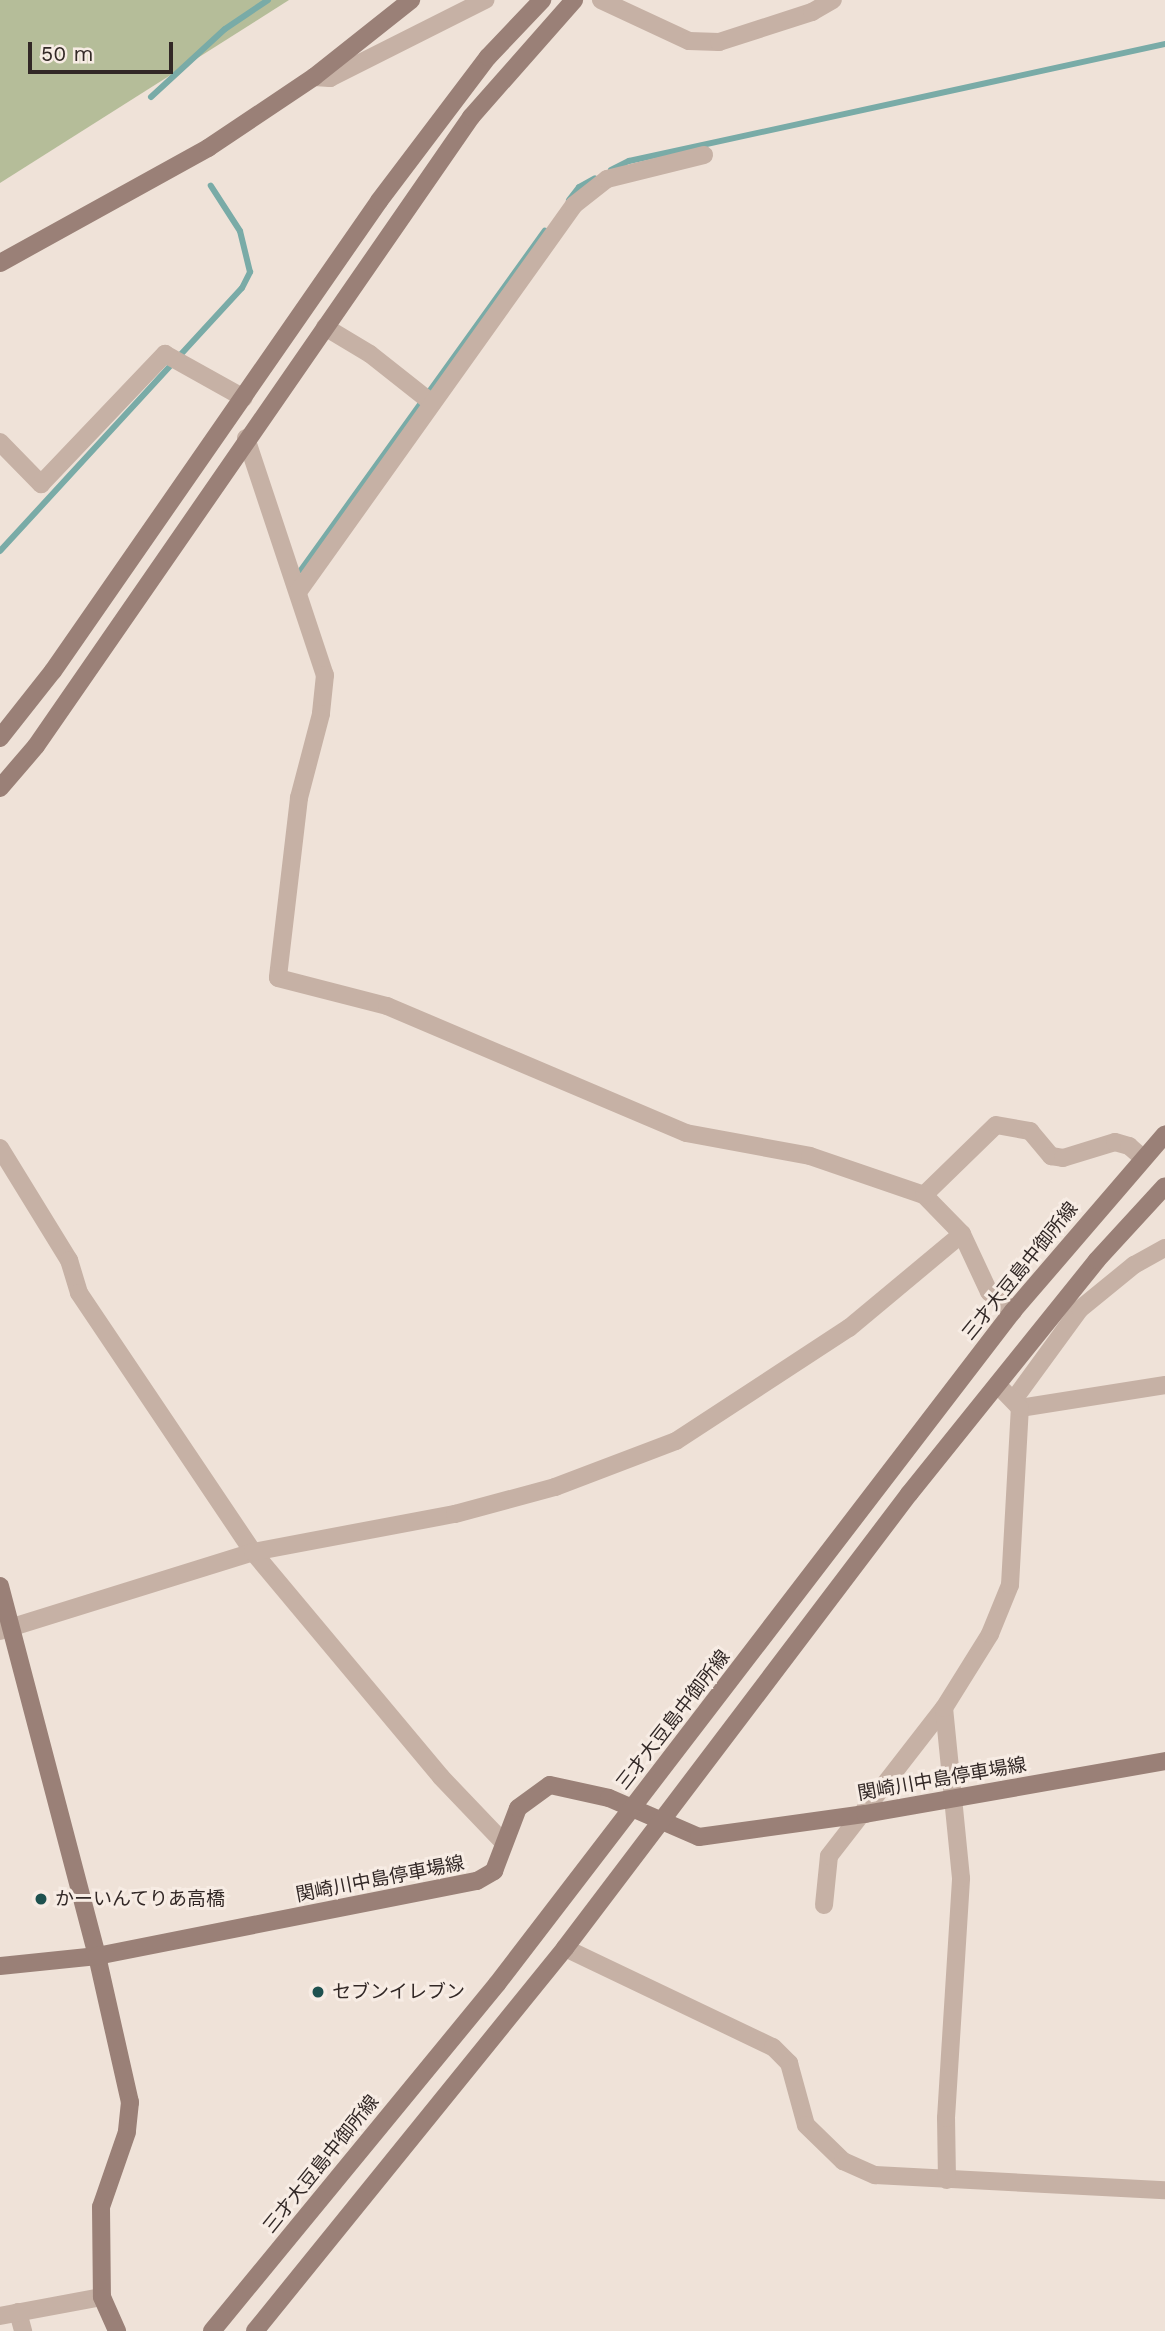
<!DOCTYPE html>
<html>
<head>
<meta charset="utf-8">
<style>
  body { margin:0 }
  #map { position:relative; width:1165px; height:2331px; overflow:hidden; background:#efe2d8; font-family:"Work Sans","Noto Sans JP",sans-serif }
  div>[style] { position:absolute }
  .green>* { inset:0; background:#b5bd99 }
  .stream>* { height:6px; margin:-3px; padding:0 3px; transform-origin:3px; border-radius:3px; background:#79aba7 }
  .street>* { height:18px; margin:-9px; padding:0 9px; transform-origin:9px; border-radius:9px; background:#c6b1a5 }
  .secondary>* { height:18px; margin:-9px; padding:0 9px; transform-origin:9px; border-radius:9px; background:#9a8077 }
  .dots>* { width:19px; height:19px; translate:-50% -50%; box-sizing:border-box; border:4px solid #f7ece4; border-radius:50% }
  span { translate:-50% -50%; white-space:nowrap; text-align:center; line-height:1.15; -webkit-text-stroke:6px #f7ece4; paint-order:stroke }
  .street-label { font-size:19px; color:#322826 }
  .poi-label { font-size:19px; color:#322826 }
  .left { translate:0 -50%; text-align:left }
  .scale { position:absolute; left:28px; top:42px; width:145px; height:32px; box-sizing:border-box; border:4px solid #322826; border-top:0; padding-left:9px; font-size:21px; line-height:24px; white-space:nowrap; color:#322826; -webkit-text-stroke:5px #f7ece4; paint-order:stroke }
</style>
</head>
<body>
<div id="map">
  <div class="green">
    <i style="clip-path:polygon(0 0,289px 0,0 183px)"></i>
  </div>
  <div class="stream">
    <i style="left:151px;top:97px;width:100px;rotate:-42.6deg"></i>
    <i style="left:225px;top:29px;width:52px;rotate:-34deg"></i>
    <i style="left:611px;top:170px;width:20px;rotate:-27deg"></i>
    <i style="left:629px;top:161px;width:549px;rotate:-12.31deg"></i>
    <i style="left:569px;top:200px;width:16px;rotate:-52deg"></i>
    <i style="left:579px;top:187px;width:18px;rotate:-29deg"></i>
    <i style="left:0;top:551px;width:357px;rotate:-47.4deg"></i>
    <i style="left:242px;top:288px;width:18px;rotate:-63deg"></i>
    <i style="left:250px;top:272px;width:42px;rotate:-103.7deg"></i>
    <i style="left:240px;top:231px;width:54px;rotate:-122.8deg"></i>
    <i style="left:301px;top:570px;width:418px;rotate:-54.3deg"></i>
  </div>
  <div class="street">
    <i style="left:601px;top:0;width:97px;rotate:25deg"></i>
    <i style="left:689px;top:41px;width:30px;rotate:2deg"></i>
    <i style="left:719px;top:42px;width:98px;rotate:-17.9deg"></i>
    <i style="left:812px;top:12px;width:24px;rotate:-30deg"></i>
    <i style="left:314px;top:77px;width:16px;rotate:4deg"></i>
    <i style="left:330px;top:78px;width:174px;rotate:-26.7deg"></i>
    <i style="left:325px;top:327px;width:52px;rotate:31deg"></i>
    <i style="left:370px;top:354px;width:79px;rotate:38.3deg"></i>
    <i style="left:246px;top:438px;width:250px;rotate:71.6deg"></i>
    <i style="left:325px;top:675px;width:39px;rotate:96deg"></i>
    <i style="left:321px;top:714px;width:87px;rotate:104.7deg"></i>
    <i style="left:299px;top:798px;width:181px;rotate:96.7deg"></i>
    <i style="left:278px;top:978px;width:113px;rotate:14.4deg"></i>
    <i style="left:387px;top:1006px;width:325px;rotate:23deg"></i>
    <i style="left:686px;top:1133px;width:126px;rotate:10.5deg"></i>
    <i style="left:810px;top:1156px;width:120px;rotate:18.9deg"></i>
    <i style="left:924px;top:1195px;width:54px;rotate:45.7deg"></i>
    <i style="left:962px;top:1234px;width:64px;rotate:65deg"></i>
    <i style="left:989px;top:1292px;width:31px;rotate:38deg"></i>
    <i style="left:0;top:442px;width:59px;rotate:45.7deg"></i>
    <i style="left:41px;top:484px;width:180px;rotate:-46.4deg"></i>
    <i style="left:165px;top:354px;width:90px;rotate:29.1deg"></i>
    <i style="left:298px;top:592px;width:475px;rotate:-54.5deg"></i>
    <i style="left:574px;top:205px;width:42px;rotate:-38.2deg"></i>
    <i style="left:607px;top:179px;width:100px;rotate:-13.9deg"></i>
    <i style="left:0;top:1148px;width:132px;rotate:58.4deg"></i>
    <i style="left:69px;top:1260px;width:34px;rotate:73deg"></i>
    <i style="left:79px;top:1293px;width:312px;rotate:56.1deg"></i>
    <i style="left:253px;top:1552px;width:293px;rotate:50.1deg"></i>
    <i style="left:441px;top:1777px;width:91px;rotate:46.3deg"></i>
    <i style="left:924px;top:1195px;width:100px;rotate:-44.2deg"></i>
    <i style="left:996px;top:1125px;width:35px;rotate:10deg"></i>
    <i style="left:1030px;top:1131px;width:33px;rotate:50deg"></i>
    <i style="left:1051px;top:1156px;width:12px;rotate:9deg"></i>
    <i style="left:1063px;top:1158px;width:54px;rotate:-17.1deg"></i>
    <i style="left:1115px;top:1142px;width:15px;rotate:16deg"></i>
    <i style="left:1129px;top:1146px;width:18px;rotate:41deg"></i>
    <i style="left:1015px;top:1398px;width:110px;rotate:-53.9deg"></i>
    <i style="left:1080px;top:1309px;width:70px;rotate:-39.2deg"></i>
    <i style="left:1134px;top:1265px;width:35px;rotate:-29deg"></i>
    <i style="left:1020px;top:1408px;width:147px;rotate:-9deg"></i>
    <i style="left:0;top:1631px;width:265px;rotate:-17.3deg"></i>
    <i style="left:253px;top:1552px;width:206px;rotate:-10.7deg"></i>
    <i style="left:455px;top:1514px;width:104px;rotate:-15.1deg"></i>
    <i style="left:555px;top:1487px;width:129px;rotate:-20.8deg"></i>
    <i style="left:676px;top:1441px;width:207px;rotate:-33.2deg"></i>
    <i style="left:849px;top:1328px;width:147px;rotate:-39.8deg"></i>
    <i style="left:824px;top:1905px;width:49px;rotate:-84.2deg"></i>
    <i style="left:829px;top:1856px;width:187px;rotate:-52.2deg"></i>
    <i style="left:565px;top:1948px;width:230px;rotate:25.5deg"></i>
    <i style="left:773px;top:2047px;width:23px;rotate:45deg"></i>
    <i style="left:789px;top:2063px;width:64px;rotate:74.7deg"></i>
    <i style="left:806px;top:2125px;width:52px;rotate:44.2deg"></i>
    <i style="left:843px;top:2161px;width:35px;rotate:24deg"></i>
    <i style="left:875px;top:2175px;width:290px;rotate:3deg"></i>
    <i style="left:947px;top:2180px;width:62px;rotate:-90.9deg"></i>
    <i style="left:946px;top:2118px;width:240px;rotate:-86.4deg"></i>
    <i style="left:961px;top:1878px;width:171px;rotate:-95.7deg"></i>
    <i style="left:944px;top:1708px;width:87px;rotate:-58.1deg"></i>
    <i style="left:990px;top:1634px;width:53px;rotate:-67.8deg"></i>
    <i style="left:1010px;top:1585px;width:177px;rotate:-86.8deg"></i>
    <i style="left:1020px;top:1408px;width:32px;rotate:-134deg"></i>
    <i style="left:18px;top:2312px;width:20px;rotate:75deg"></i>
    <i style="left:0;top:2316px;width:104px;rotate:-10.6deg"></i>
  </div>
  <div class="secondary">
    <i style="left:0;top:263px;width:238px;rotate:-28.9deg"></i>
    <i style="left:208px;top:148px;width:128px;rotate:-33.8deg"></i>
    <i style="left:314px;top:77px;width:124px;rotate:-38.4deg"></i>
    <i style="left:0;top:738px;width:85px;rotate:-51.7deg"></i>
    <i style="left:53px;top:671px;width:572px;rotate:-55.25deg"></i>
    <i style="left:379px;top:201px;width:181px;rotate:-52.9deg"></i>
    <i style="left:488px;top:57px;width:79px;rotate:-46.5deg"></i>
    <i style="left:0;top:788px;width:55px;rotate:-49.4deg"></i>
    <i style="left:36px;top:746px;width:765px;rotate:-55.33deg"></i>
    <i style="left:471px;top:117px;width:156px;rotate:-48.6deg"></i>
    <i style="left:0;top:1586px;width:383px;rotate:75.3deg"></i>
    <i style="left:97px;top:1956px;width:150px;rotate:77.3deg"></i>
    <i style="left:130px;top:2102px;width:30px;rotate:96deg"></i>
    <i style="left:127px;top:2132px;width:79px;rotate:109.1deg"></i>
    <i style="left:101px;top:2207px;width:90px;rotate:89.4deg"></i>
    <i style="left:102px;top:2297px;width:37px;rotate:66deg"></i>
    <i style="left:0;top:1966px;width:98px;rotate:-5.9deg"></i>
    <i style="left:97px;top:1956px;width:387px;rotate:-11.2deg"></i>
    <i style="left:477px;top:1881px;width:20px;rotate:-30deg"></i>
    <i style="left:494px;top:1871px;width:67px;rotate:-69.1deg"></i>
    <i style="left:518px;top:1808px;width:39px;rotate:-36deg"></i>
    <i style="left:550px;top:1785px;width:60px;rotate:12.4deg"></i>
    <i style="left:609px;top:1798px;width:98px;rotate:23.4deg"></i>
    <i style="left:699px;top:1837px;width:168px;rotate:-7.9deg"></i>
    <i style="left:865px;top:1814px;width:305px;rotate:-10deg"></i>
    <i style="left:212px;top:2331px;width:449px;rotate:-50.6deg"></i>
    <i style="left:497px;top:1984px;width:848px;rotate:-52.52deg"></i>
    <i style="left:1013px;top:1311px;width:233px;rotate:-49.3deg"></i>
    <i style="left:255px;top:2331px;width:493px;rotate:-51deg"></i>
    <i style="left:565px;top:1948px;width:570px;rotate:-52.85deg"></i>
    <i style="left:909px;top:1494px;width:300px;rotate:-51.2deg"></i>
    <i style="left:1097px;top:1260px;width:100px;rotate:-47.4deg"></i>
  </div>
  <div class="dots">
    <i style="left:41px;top:1899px;background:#1e514f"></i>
    <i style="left:318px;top:1992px;background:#1e514f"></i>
  </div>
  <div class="street-label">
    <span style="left:1020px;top:1271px;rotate:-51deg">三才大豆島中御所線</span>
    <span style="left:673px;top:1720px;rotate:-52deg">三才大豆島中御所線</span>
    <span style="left:942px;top:1779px;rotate:-10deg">関崎川中島停車場線</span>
    <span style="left:380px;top:1879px;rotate:-11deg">関崎川中島停車場線</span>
    <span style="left:321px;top:2164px;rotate:-51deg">三才大豆島中御所線</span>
  </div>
  <div class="poi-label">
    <span class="left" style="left:55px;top:1899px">かーいんてりあ高橋</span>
    <span class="left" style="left:332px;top:1992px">セブンイレブン</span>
  </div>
  <div class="scale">50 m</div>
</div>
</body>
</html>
